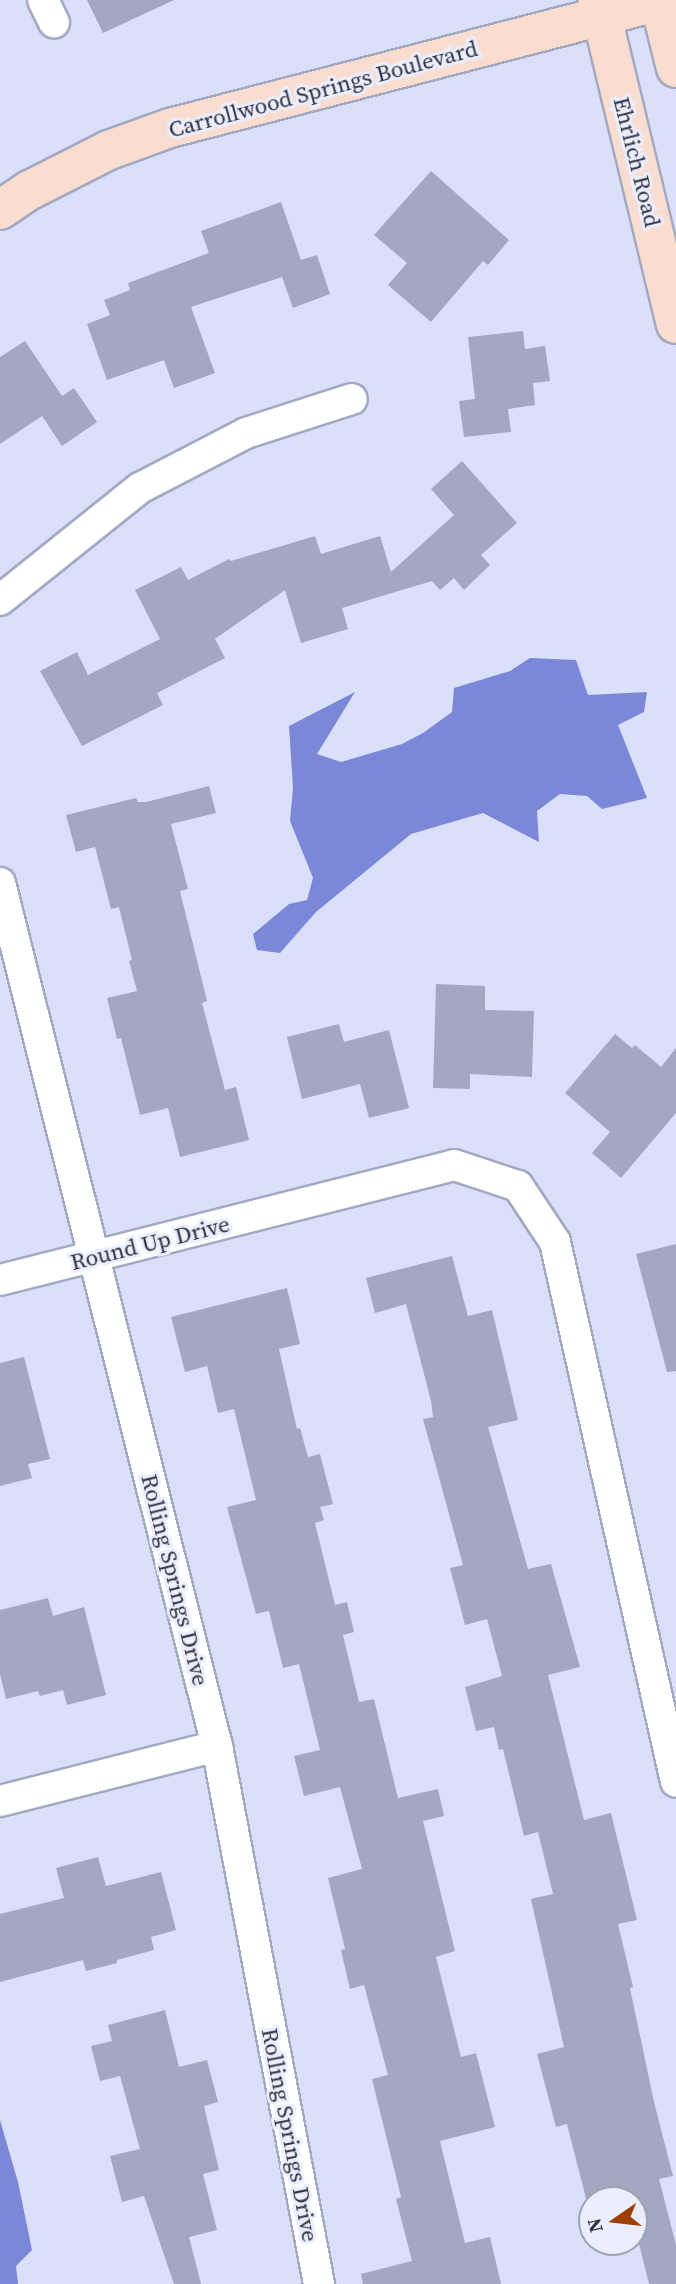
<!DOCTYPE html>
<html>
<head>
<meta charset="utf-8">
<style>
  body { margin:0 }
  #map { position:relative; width:676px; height:2284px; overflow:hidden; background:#dae0fa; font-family:"Source Serif 4",serif }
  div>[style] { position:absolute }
  .water>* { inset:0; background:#7b88d8 }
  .building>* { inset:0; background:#a2a8c0 }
  .roads { filter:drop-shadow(2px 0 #a4a9c2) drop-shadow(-2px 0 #a4a9c2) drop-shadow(0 2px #a4a9c2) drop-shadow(0 -2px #a4a9c2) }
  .street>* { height:30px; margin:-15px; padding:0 15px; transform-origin:15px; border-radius:15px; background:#fff }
  .secondary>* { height:38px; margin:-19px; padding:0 19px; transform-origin:19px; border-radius:19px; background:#f9ddd1 }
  span { translate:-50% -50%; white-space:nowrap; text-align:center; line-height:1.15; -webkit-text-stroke:6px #eaeefe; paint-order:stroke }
  .street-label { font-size:23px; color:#30323c }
  .north { position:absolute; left:578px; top:2186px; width:70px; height:70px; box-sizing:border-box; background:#eaeefe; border:2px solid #a0a3b0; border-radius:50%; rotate:256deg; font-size:19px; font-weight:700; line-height:28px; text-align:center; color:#30323c }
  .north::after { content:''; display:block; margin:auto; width:24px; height:32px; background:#a13e03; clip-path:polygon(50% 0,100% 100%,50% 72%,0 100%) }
</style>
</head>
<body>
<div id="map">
  <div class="water">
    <i style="clip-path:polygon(530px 658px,576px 660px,588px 695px,647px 692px,644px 712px,618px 725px,647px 798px,602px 809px,587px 796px,560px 794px,537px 811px,539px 842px,483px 813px,411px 834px,316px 912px,280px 953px,257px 950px,253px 934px,289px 904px,307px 900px,313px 878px,290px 821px,293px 788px,289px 726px,355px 692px,317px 754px,341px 762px,402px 744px,423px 733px,452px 712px,454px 688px,510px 671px)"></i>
    <i style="clip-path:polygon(0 2120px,18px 2182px,32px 2250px,16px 2266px,18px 2284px,0 2284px)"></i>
  </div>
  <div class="building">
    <i style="clip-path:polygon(87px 0,174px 0,103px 33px)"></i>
    <i style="clip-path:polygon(431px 171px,509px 240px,488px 265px,483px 261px,431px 322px,388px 285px,407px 263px,374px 235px)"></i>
    <i style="clip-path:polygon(281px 202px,301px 260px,317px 255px,330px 294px,293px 308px,282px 277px,191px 307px,215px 373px,174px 388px,164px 360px,107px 380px,87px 324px,110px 315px,104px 300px,130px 290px,128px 283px,209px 253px,201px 231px)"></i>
    <i style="clip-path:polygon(523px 331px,525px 349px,545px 346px,550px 381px,533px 383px,535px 405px,508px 409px,511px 432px,464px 437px,459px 401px,475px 399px,468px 337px)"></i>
    <i style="clip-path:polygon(25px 341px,62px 396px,74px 388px,97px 422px,62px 446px,42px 416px,0 444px,0 357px)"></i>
    <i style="clip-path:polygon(462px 461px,517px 523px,481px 555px,490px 565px,464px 590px,454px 578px,440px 590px,432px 581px,342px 608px,348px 629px,301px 643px,285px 590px,215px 639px,225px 658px,157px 693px,163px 705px,82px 746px,40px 671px,77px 652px,88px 675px,160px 639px,135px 590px,181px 567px,188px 580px,229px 559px,231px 561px,315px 536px,321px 554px,380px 536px,391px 572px,454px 515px,431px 489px)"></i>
    <i style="clip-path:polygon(209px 786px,216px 813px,171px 824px,188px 889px,180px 891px,207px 1001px,202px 1003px,225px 1090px,236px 1087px,249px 1140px,180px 1157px,168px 1108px,140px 1115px,121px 1038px,117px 1039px,107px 998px,137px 991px,129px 961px,132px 960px,119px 907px,111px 909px,95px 847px,76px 852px,66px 815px,136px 798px,138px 802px,146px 802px)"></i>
    <i style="clip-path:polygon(436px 984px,485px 986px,485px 1010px,534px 1011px,532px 1077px,470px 1074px,470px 1089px,433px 1088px)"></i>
    <i style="clip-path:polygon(339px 1024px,344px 1042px,389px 1030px,409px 1108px,369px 1118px,360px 1084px,302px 1099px,287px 1037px)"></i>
    <i style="clip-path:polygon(615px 1034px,632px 1048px,635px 1045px,661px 1067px,676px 1048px,676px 1113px,621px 1178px,592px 1153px,610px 1132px,565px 1093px)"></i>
    <i style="clip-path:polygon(676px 1244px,676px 1371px,667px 1372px,636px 1254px)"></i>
    <i style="clip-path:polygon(452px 1256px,468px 1316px,492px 1310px,518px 1420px,488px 1427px,528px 1569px,551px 1564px,580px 1667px,548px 1675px,584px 1820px,611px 1813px,637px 1920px,618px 1924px,633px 1987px,630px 1988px,654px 2102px,673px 2176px,659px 2179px,676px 2245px,676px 2284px,649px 2284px,638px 2240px,634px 2241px,634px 2200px,592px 2200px,592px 2222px,567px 2124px,556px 2127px,537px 2054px,564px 2047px,531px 1899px,553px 1894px,538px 1832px,524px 1836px,503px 1749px,499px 1750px,494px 1727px,476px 1731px,465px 1687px,502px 1676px,487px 1619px,465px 1625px,450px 1568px,463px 1565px,423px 1419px,433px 1417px,431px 1401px,406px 1304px,375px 1313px,366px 1278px)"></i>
    <i style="clip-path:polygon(287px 1288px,300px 1344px,279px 1349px,297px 1429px,300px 1428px,308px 1457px,320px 1454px,333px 1504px,320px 1507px,324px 1520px,315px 1523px,335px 1605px,347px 1602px,354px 1632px,343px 1635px,359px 1702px,374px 1699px,398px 1798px,438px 1789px,444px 1816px,423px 1821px,455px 1951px,436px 1957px,461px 2057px,476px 2053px,495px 2127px,440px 2141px,465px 2243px,490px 2237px,501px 2284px,363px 2284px,361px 2274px,412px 2261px,396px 2199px,401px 2197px,372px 2079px,388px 2075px,364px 1985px,350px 1989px,341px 1950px,345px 1949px,328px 1878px,362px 1869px,340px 1787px,304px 1796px,294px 1756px,320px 1750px,299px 1664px,283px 1668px,269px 1611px,256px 1614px,227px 1507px,256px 1500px,234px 1409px,218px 1413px,207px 1366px,185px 1372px,171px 1317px)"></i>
    <i style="clip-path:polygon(24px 1357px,50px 1459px,28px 1464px,32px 1478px,0 1486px,0 1363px)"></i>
    <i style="clip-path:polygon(48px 1598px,53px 1616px,84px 1607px,106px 1695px,67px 1705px,63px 1690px,40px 1696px,38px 1691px,6px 1699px,0 1674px,0 1610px)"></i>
    <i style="clip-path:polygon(98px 1857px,106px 1886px,161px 1872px,176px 1930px,151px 1937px,154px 1950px,117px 1960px,117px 1963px,86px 1971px,83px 1960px,0 1982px,0 1914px,64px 1898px,56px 1868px)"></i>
    <i style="clip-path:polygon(165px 2010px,179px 2067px,207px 2060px,218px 2102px,204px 2106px,219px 2170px,203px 2174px,217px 2230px,189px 2237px,201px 2284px,174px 2284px,144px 2196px,122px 2202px,110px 2156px,140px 2149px,120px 2076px,100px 2081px,91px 2046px,112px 2041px,108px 2025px)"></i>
    <i style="clip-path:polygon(597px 2242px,631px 2242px,599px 2250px)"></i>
  </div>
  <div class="roads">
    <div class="street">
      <i style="left:43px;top:0;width:25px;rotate:64deg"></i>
      <i style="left:0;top:600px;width:179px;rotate:-38.7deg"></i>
      <i style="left:140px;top:488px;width:119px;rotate:-27.4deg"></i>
      <i style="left:246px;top:433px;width:111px;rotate:-17.8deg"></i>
      <i style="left:0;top:883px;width:890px;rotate:75.89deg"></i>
      <i style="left:217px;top:1746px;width:548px;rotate:79.26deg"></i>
      <i style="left:0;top:1280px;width:468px;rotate:-14.2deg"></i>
      <i style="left:454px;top:1165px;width:67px;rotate:18.2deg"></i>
      <i style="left:518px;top:1186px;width:67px;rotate:56.5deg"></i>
      <i style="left:555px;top:1242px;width:553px;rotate:77.37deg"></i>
      <i style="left:0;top:1801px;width:224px;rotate:-14.2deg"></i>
    </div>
    <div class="secondary">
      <i style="left:598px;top:0;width:333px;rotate:76.5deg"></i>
      <i style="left:659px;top:0;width:70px;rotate:76deg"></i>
      <i style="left:0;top:210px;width:36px;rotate:-34deg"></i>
      <i style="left:30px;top:190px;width:89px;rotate:-26.9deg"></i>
      <i style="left:109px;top:150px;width:65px;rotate:-19.8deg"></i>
      <i style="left:170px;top:128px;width:506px;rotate:-14.53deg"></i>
    </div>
  </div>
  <div class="street-label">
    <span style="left:323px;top:89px;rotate:-15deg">Carrollwood Springs Boulevard</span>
    <span style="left:637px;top:162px;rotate:76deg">Ehrlich Road</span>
    <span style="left:150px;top:1243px;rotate:-14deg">Round Up Drive</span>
    <span style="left:175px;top:1580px;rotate:76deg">Rolling Springs Drive</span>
    <span style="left:290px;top:2135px;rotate:79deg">Rolling Springs Drive</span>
  </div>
  <div class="north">N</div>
</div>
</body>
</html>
